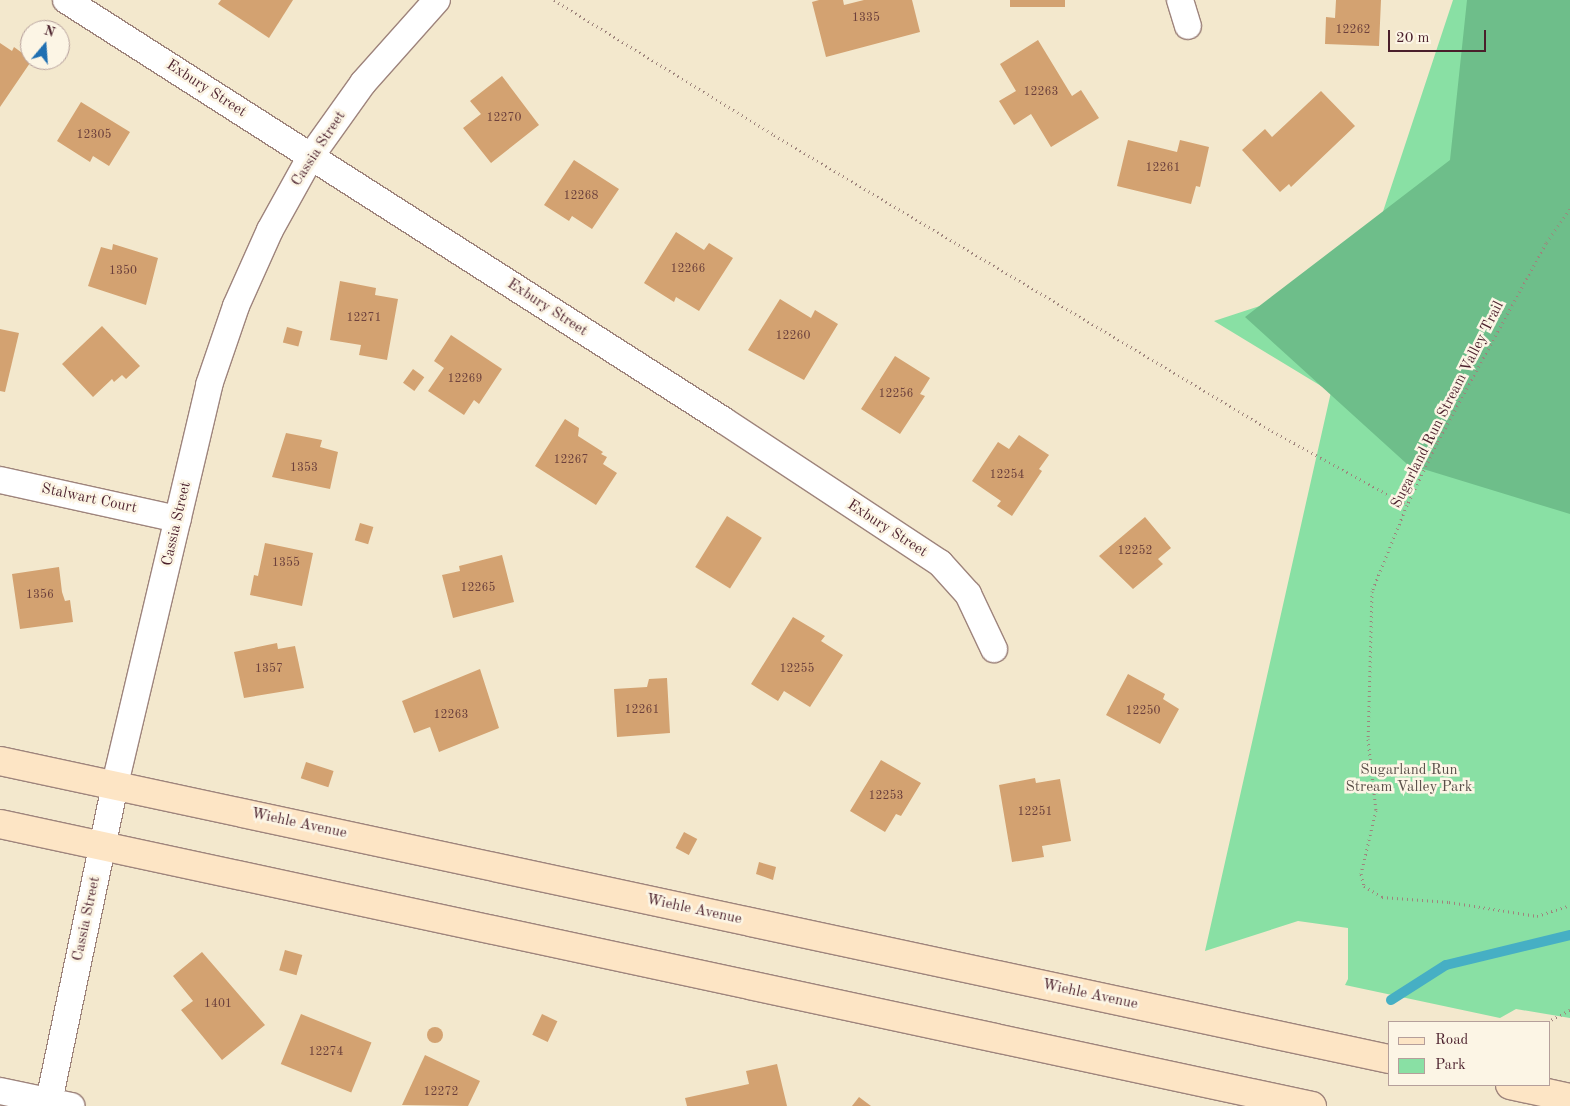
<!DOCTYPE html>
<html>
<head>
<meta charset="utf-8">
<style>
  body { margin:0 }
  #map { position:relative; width:1570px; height:1106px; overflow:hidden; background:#f3e8cd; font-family:"Old Standard TT",serif }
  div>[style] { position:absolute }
  .green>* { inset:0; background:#89e0a4 }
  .forest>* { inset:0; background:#6ebe8a }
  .stream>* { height:10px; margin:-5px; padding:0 5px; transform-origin:5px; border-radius:5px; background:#46afc4 }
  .building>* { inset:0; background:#d3a271; transform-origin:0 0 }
  .round { border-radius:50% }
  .path>* { height:3px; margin-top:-1.5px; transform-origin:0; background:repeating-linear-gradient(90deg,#9e847c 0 1px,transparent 0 5px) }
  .roads { filter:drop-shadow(1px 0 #9e847c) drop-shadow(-1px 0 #9e847c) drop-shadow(0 1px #9e847c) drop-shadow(0 -1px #9e847c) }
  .street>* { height:26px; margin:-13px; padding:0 13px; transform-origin:13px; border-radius:13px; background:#fff }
  .secondary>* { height:28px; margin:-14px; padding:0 14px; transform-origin:14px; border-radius:14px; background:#fde5c5 }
  .bridges { filter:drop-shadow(1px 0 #9e847c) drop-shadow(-1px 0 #9e847c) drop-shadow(0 1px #9e847c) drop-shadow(0 -1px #9e847c) }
  .secondary-bridge>* { height:28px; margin:-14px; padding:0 14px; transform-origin:14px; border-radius:14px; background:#fde5c5 }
  span { translate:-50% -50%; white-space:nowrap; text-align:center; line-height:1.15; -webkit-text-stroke:5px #fcf5e5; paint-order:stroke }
  .number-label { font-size:12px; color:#6c403c }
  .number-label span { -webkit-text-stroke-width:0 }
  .street-label { font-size:15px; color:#4a1f2b }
  .park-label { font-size:15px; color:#5a4f49 }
  .legend { position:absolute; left:1388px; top:1021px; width:162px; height:65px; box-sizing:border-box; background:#fcf5e5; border:1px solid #b59f9b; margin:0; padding:6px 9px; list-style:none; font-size:15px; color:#4a1f2b }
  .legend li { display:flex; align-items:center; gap:10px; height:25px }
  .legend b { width:25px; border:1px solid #b59f9b }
  .north { position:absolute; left:20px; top:20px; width:50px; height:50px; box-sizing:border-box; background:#fcf5e5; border:1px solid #b59f9b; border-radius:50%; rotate:18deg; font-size:14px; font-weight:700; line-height:20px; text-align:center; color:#4a1f2b }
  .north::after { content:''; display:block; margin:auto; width:18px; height:22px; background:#1f6fb2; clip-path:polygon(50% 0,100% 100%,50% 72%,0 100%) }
  .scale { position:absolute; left:1388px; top:30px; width:98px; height:22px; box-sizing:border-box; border:2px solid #4a1f2b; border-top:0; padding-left:6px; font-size:15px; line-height:18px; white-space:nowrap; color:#4a1f2b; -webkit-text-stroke:4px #fcf5e5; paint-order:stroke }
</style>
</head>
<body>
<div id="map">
  <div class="green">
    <i style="clip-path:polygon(1453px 0,1570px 0,1570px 1018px,1516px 1009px,1500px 1018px,1345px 985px,1348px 979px,1348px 928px,1298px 921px,1205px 951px,1331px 392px,1214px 321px,1363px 272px)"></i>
  </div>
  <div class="forest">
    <i style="clip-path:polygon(1467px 0,1570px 0,1570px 514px,1407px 464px,1245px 317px,1450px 160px)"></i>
  </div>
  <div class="stream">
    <i style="left:1391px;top:1000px;width:65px;rotate:-32.5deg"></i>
    <i style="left:1446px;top:965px;width:128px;rotate:-13.6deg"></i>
  </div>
  <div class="building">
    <i style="clip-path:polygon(221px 0,293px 0,269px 38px,218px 4px)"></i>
    <i style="clip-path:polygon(819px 0,843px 0,844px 5px,864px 0,912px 0,920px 32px,826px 57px,812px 2px)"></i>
    <i style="left:1010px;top:0;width:55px;height:7px"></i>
    <i style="clip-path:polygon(1336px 0,1381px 0,1379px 46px,1325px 44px,1326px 17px,1335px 18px)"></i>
    <i style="clip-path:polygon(1038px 40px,1072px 96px,1081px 90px,1099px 118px,1051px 147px,1031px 114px,1014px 125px,999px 101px,1016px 91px,1000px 64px)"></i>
    <i style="clip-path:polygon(0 43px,12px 51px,14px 47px,32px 60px,0 107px)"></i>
    <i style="clip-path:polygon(502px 76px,539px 125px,491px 163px,463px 128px,481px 114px,470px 101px)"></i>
    <i style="clip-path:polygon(1321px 91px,1355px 126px,1291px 187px,1289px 184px,1280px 192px,1242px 150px,1265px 129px,1272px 137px)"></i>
    <i style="clip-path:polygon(81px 102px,130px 132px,109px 166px,93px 156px,90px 162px,57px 141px)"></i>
    <i style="clip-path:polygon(1128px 140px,1177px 152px,1180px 140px,1209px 147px,1200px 187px,1196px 186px,1191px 204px,1117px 186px)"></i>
    <i style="clip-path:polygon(574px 160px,619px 189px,592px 229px,572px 216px,569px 221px,544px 205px)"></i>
    <i style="clip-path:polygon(676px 232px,704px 250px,709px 243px,733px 258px,699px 311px,676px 297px,674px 302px,644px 283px)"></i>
    <i style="clip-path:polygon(113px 244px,158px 258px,146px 305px,88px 286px,101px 247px,112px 250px)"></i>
    <i style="clip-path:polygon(340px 281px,376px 288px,375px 295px,398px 299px,387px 360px,359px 355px,361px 345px,330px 340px)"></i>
    <i style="clip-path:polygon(780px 299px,811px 318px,815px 310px,838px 324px,804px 380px,748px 350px)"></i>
    <i style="clip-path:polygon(102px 326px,140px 366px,126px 379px,122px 375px,114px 382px,112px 379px,93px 397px,62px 364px)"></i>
    <i style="left:287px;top:327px;width:16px;height:16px;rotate:15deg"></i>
    <i style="clip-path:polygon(0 329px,19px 333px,5px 392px,0 391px)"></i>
    <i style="clip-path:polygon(451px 335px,502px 369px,479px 404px,474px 400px,464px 415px,428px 391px,444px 368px,434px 361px)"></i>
    <i style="clip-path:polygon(895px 356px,930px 378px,920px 394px,925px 396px,900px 434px,861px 409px)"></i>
    <i style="left:413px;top:369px;width:14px;height:17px;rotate:36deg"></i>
    <i style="clip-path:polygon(565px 419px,579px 428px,578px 436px,603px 452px,601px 454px,607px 457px,603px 464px,617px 473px,596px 505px,535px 466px)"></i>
    <i style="clip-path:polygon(286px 433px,322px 440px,320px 447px,338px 452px,330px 489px,272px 477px)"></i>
    <i style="clip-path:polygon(1019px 435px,1049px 455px,1039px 469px,1042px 471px,1012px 516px,997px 506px,1001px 501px,972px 481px,998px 442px,1009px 449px)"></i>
    <i style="left:727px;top:516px;width:41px;height:60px;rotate:32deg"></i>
    <i style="clip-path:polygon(1145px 517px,1171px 548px,1158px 559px,1163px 564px,1133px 589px,1099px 556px)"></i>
    <i style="left:360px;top:523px;width:14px;height:18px;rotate:17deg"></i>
    <i style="clip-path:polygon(265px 543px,313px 553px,302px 606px,250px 595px,254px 575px,258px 576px)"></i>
    <i style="clip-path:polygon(502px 555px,514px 602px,453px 618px,442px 575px,460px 571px,459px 566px)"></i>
    <i style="clip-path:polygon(59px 567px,62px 592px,65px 601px,70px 600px,73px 622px,20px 629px,12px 574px)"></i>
    <i style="clip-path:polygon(793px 617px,825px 636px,821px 641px,843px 655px,810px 707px,784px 691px,778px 701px,751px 684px)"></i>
    <i style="clip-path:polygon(277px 643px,278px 649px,295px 646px,304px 688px,244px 698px,234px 652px)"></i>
    <i style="clip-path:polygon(480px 669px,499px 728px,439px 752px,430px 727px,414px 733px,402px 701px)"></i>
    <i style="clip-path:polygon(1128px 674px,1165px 694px,1163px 699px,1179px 709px,1160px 744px,1106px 715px)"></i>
    <i style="clip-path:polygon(667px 678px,670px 733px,617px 737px,614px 689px,647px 687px,649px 679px)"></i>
    <i style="clip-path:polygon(881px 760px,921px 783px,901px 816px,896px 814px,885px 832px,850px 811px)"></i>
    <i style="left:306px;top:762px;width:29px;height:17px;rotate:18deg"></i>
    <i style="clip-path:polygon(1035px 778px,1036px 783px,1060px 779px,1071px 841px,1042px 846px,1044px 857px,1012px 862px,999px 785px)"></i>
    <i style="left:684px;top:832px;width:15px;height:18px;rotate:28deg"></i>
    <i style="clip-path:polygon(759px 862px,776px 867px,773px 880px,756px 874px)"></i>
    <i style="left:285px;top:950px;width:18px;height:21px;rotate:16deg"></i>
    <i style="clip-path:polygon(202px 952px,265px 1025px,222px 1060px,181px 1010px,193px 1001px,173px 976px)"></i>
    <i style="left:301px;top:1014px;width:76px;height:54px;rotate:22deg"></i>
    <i style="left:542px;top:1014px;width:17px;height:23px;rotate:25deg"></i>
    <i class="round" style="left:427px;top:1027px;width:16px;height:16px"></i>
    <i style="clip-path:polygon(425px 1055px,480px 1081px,468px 1106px,402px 1105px)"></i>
    <i style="clip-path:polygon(777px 1064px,787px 1106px,687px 1106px,685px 1098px,749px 1084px,746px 1071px)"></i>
    <i style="clip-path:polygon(859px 1097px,871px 1106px,852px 1106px)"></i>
  </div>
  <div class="path">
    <i style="left:554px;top:0;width:258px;rotate:31.5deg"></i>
    <i style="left:774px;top:135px;width:579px;rotate:30.73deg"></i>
    <i style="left:1272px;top:431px;width:154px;rotate:28.7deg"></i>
    <i style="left:1570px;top:209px;width:42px;rotate:125.2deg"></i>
    <i style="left:1546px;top:243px;width:228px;rotate:118.6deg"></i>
    <i style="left:1437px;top:443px;width:69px;rotate:115.8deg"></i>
    <i style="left:1407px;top:505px;width:93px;rotate:112.1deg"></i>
    <i style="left:1372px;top:591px;width:148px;rotate:91.5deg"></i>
    <i style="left:1368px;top:739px;width:71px;rotate:83.6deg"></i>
    <i style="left:1376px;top:810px;width:66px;rotate:103.2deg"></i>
    <i style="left:1361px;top:874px;width:12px;rotate:76deg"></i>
    <i style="left:1364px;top:886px;width:21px;rotate:31deg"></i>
    <i style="left:1382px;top:897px;width:67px;rotate:4.3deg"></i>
    <i style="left:1449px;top:902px;width:89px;rotate:9deg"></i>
    <i style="left:1537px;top:916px;width:35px;rotate:-18deg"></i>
    <i style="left:1547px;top:1022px;width:26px;rotate:-28deg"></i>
  </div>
  <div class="roads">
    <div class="street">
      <i style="left:66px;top:0;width:780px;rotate:32.59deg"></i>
      <i style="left:723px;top:420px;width:260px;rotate:33.4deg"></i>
      <i style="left:940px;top:563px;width:42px;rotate:47.9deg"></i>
      <i style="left:968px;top:594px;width:61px;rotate:64.7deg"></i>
      <i style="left:1180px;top:0;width:27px;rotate:73deg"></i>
      <i style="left:0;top:480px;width:182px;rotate:12.4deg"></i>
      <i style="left:0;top:1091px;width:73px;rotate:11.9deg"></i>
      <i style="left:48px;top:1106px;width:329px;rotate:-78.2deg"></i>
      <i style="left:115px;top:784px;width:410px;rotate:-76.7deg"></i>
      <i style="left:209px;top:385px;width:83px;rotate:-71.1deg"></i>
      <i style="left:236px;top:306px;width:83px;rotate:-65.9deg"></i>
      <i style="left:270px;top:230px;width:85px;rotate:-61deg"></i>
      <i style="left:311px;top:156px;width:90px;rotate:-54.5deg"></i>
      <i style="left:363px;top:83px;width:111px;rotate:-48.3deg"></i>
    </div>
    <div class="secondary">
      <i style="left:0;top:761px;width:1421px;rotate:12.11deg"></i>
      <i style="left:0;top:824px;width:1342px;rotate:12.13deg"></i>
    </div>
  </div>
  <div class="bridges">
    <div class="secondary-bridge">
      <i style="left:1510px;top:1085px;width:61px;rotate:12.2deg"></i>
    </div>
  </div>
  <div class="number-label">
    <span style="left:866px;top:19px">1335</span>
    <span style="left:1353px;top:31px">12262</span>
    <span style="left:1041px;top:93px">12263</span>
    <span style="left:504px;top:119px">12270</span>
    <span style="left:94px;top:136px">12305</span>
    <span style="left:1163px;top:169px">12261</span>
    <span style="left:581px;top:197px">12268</span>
    <span style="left:688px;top:270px">12266</span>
    <span style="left:123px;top:272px">1350</span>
    <span style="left:364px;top:319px">12271</span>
    <span style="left:793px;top:337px">12260</span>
    <span style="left:465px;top:380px">12269</span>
    <span style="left:896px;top:395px">12256</span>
    <span style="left:571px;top:461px">12267</span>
    <span style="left:304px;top:469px">1353</span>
    <span style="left:1007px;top:476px">12254</span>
    <span style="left:1135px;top:552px">12252</span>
    <span style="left:286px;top:564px">1355</span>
    <span style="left:478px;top:589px">12265</span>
    <span style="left:40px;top:596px">1356</span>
    <span style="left:269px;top:670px">1357</span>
    <span style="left:797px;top:670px">12255</span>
    <span style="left:642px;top:711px">12261</span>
    <span style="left:1143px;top:712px">12250</span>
    <span style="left:451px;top:716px">12263</span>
    <span style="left:886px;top:797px">12253</span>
    <span style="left:1035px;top:813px">12251</span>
    <span style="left:218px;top:1005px">1401</span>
    <span style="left:326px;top:1053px">12274</span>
    <span style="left:441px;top:1093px">12272</span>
  </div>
  <div class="street-label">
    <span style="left:206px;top:89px;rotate:33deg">Exbury Street</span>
    <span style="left:319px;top:149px;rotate:-57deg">Cassia Street</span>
    <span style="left:547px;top:308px;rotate:33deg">Exbury Street</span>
    <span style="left:1448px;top:405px;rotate:-63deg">Sugarland Run Stream Valley Trail</span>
    <span style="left:89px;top:499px;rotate:12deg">Stalwart Court</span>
    <span style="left:177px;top:524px;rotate:-77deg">Cassia Street</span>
    <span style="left:887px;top:529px;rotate:33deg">Exbury Street</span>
    <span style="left:299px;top:824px;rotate:12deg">Wiehle Avenue</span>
    <span style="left:694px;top:910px;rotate:12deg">Wiehle Avenue</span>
    <span style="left:87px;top:919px;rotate:-78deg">Cassia Street</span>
    <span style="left:1090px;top:995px;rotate:12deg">Wiehle Avenue</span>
  </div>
  <div class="park-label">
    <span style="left:1409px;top:779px">Sugarland Run<br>Stream Valley Park</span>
  </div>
  <ul class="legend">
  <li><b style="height:6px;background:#fde5c5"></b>Road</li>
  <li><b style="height:14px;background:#89e0a4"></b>Park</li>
  </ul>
  <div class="north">N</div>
  <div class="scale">20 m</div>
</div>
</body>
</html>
